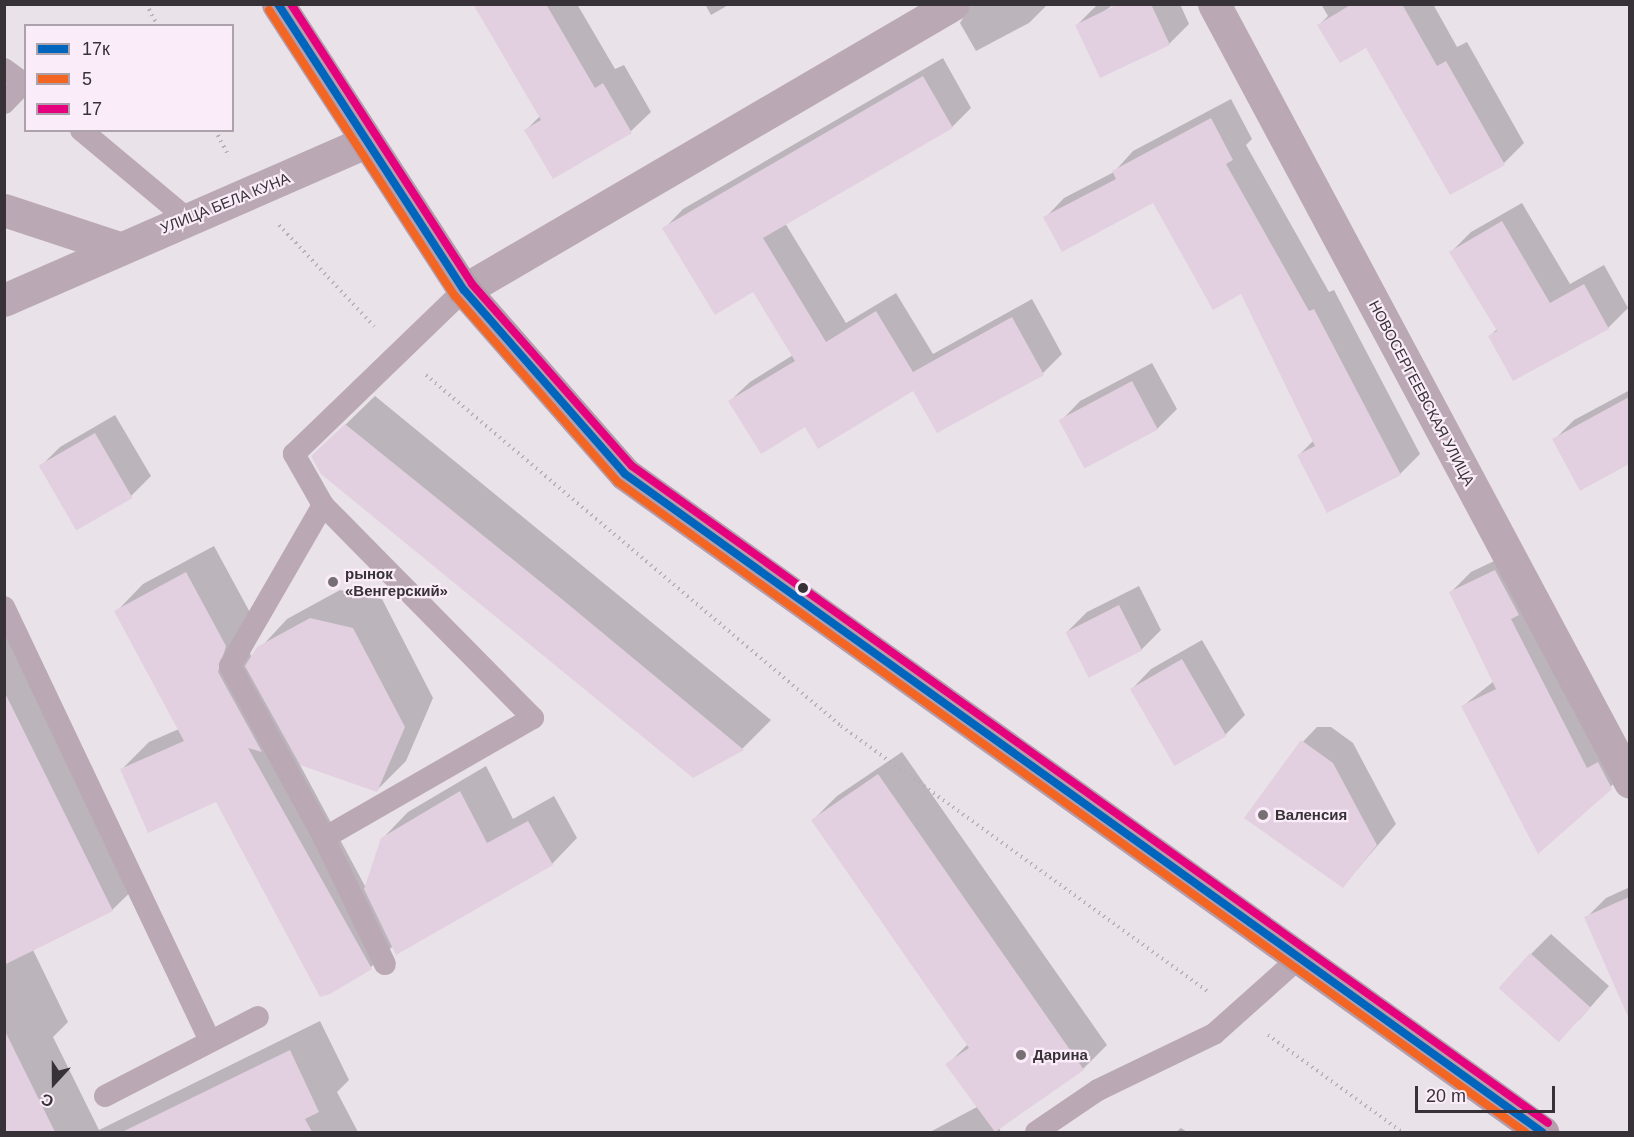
<!DOCTYPE html>
<html>
<head>
<meta charset="utf-8">
<style>
  body { margin:0 }
  #map { position:relative; width:1634px; height:1137px; overflow:hidden; background:#eae2e9; font-family:Helvetica,sans-serif }
  div>[style] { position:absolute }
  .shadow>* { inset:0; background:#0003 }
  .building>* { inset:0; background:#e2d0e1; transform-origin:0 0 }
  .path>* { height:4px; margin-top:-2px; transform-origin:0; background:repeating-linear-gradient(90deg,#baaeb7 0 1.5px,transparent 0 6px) }
  .service>* { height:22px; margin:-11px; padding:0 11px; transform-origin:11px; border-radius:11px; background:#baa9b4 }
  .minor>* { height:33px; margin:-16.5px; padding:0 16.5px; transform-origin:16.5px; border-radius:16.5px; background:#baa9b4 }
  .primary>* { height:33px; margin:-16.5px; padding:0 16.5px; transform-origin:16.5px; border-radius:16.5px; background:#b49ead }
  .bus-1>* { height:8px; margin:-4px; padding:0 4px; transform-origin:4px; border-radius:4px; background:#0065bd }
  .bus-2>* { height:8px; margin:-4px; padding:0 4px; transform-origin:4px; border-radius:4px; background:#f26522 }
  .bus-3>* { height:8px; margin:-4px; padding:0 4px; transform-origin:4px; border-radius:4px; background:#e5007d }
  .dots>* { width:16px; height:16px; translate:-50% -50%; box-sizing:border-box; border:3px solid #faecf9; border-radius:50% }
  span { translate:-50% -50%; white-space:nowrap; text-align:center; line-height:1.15; -webkit-text-stroke:4.5px #faecf9; paint-order:stroke }
  .street-label { font-size:15px; color:#373237 }
  .poi-label { font-size:15px; color:#373237; font-weight:700 }
  .left { translate:0 -50%; text-align:left }
  .frame { position:absolute; inset:0; border:6px solid #373237; pointer-events:none }
  .legend { position:absolute; left:24px; top:24px; width:210px; height:108px; box-sizing:border-box; background:#faecf9; border:2px solid #aca2ab; margin:0; padding:8px 10px; list-style:none; font-size:18px; color:#373237 }
  .legend li { display:flex; align-items:center; gap:12px; height:30px }
  .legend b { width:30px; border:2px solid #aca2ab }
  .north { position:absolute; left:24px; top:1053px; width:60px; height:60px; -webkit-text-stroke:4px #faecf9; paint-order:stroke; rotate:201deg; font-size:16px; font-weight:700; line-height:24px; text-align:center; color:#373237 }
  .north::after { content:''; display:block; margin:auto; width:21px; height:27px; background:#373237; clip-path:polygon(50% 0,100% 100%,50% 72%,0 100%) }
  .scale { position:absolute; left:1415px; top:1086px; width:140px; height:27px; box-sizing:border-box; border:3px solid #373237; border-top:0; padding-left:8px; font-size:18px; line-height:21px; white-space:nowrap; color:#373237; -webkit-text-stroke:4px #faecf9; paint-order:stroke }
</style>
</head>
<body>
<div id="map">
  <div class="shadow">
    <i style="clip-path:polygon(475px 4px,577px 4px,615px 69px,624px 65px,651px 112px,631px 131px,553px 177px,526px 130px,540px 116px)"></i>
    <i style="clip-path:polygon(705px 4px,730px 4px,711px 15px)"></i>
    <i style="clip-path:polygon(971px 4px,1047px 4px,1047px 5px,1029px 23px,976px 51px,960px 23px)"></i>
    <i style="clip-path:polygon(1098px 4px,1114px 4px,1099px 15px,1122px 4px,1180px 4px,1189px 24px,1169px 44px,1077px 25px)"></i>
    <i style="clip-path:polygon(1321px 4px,1433px 4px,1457px 47px,1467px 42px,1524px 143px,1504px 163px,1367px 46px,1319px 25px,1328px 16px)"></i>
    <i style="clip-path:polygon(943px 58px,971px 108px,952px 127px,785px 223px,846px 323px,896px 293px,933px 354px,1032px 299px,1062px 354px,1043px 373px,913px 389px,805px 425px,730px 401px,750px 382px,793px 355px,753px 290px,664px 229px,683px 209px)"></i>
    <i style="clip-path:polygon(1231px 99px,1252px 139px,1246px 145px,1329px 292px,1334px 290px,1420px 454px,1400px 474px,1299px 455px,1314px 440px,1241px 292px,1153px 201px,1045px 218px,1064px 198px,1114px 172px,1133px 151px)"></i>
    <i style="clip-path:polygon(1522px 203px,1570px 284px,1604px 265px,1628px 308px,1608px 328px,1490px 336px,1497px 329px,1451px 252px,1471px 232px)"></i>
    <i style="clip-path:polygon(1152px 363px,1177px 409px,1157px 429px,1061px 421px,1080px 401px)"></i>
    <i style="clip-path:polygon(1630px 390px,1630px 462px,1581px 489px,1554px 440px,1574px 420px)"></i>
    <i style="clip-path:polygon(375px 396px,771px 720px,743px 748px,694px 776px,342px 428px)"></i>
    <i style="clip-path:polygon(115px 415px,151px 476px,131px 496px,77px 529px,40px 467px,60px 447px)"></i>
    <i style="clip-path:polygon(214px 546px,253px 618px,245px 644px,252px 657px,287px 619px,340px 590px,382px 599px,433px 698px,406px 761px,377px 790px,299px 763px,366px 888px,382px 839px,408px 812px,486px 766px,513px 819px,554px 796px,577px 838px,552px 864px,393px 946px,371px 967px,321px 995px,217px 800px,122px 769px,149px 742px,179px 729px,116px 612px,143px 584px)"></i>
    <i style="clip-path:polygon(1515px 551px,1630px 769px,1539px 852px,1463px 706px,1494px 681px,1451px 592px,1471px 572px)"></i>
    <i style="clip-path:polygon(1139px 586px,1161px 630px,1141px 650px,1067px 632px,1087px 612px)"></i>
    <i style="clip-path:polygon(4px 599px,143px 880px,112px 910px,33px 950px,68px 1022px,53px 1037px,99px 1130px,320px 1021px,349px 1080px,337px 1092px,358px 1132px,4px 1132px)"></i>
    <i style="clip-path:polygon(1202px 640px,1245px 715px,1225px 735px,1132px 689px,1151px 669px)"></i>
    <i style="clip-path:polygon(1317px 727px,1331px 727px,1353px 743px,1396px 824px,1343px 886px,1297px 748px)"></i>
    <i style="clip-path:polygon(902px 752px,1107px 1045px,1083px 1069px,999px 1128px,1001px 1132px,930px 1132px,977px 1107px,947px 1065px,968px 1044px,813px 820px,837px 796px)"></i>
    <i style="clip-path:polygon(1630px 887px,1630px 972px,1613px 979px,1586px 918px,1606px 898px)"></i>
    <i style="clip-path:polygon(1551px 934px,1609px 986px,1579px 1020px,1531px 954px)"></i>
    <i style="clip-path:polygon(1181px 1128px,1187px 1132px,1176px 1132px)"></i>
  </div>
  <div class="building">
    <i style="clip-path:polygon(473px 4px,546px 4px,595px 88px,603px 83px,632px 133px,553px 179px,524px 130px,541px 120px)"></i>
    <i style="clip-path:polygon(1118px 4px,1151px 4px,1170px 45px,1100px 78px,1075px 25px)"></i>
    <i style="clip-path:polygon(1352px 4px,1402px 4px,1437px 66px,1446px 61px,1505px 165px,1450px 195px,1366px 48px,1340px 63px,1317px 25px)"></i>
    <i style="clip-path:polygon(923px 76px,953px 128px,763px 238px,826px 342px,876px 311px,913px 372px,1012px 317px,1044px 375px,937px 433px,913px 391px,818px 449px,805px 427px,761px 454px,728px 401px,795px 361px,753px 292px,715px 315px,662px 228px)"></i>
    <i style="clip-path:polygon(1211px 118px,1233px 160px,1226px 164px,1309px 311px,1314px 309px,1401px 475px,1327px 513px,1297px 455px,1315px 446px,1241px 294px,1213px 310px,1153px 203px,1062px 252px,1043px 217px,1116px 179px,1112px 171px)"></i>
    <i style="clip-path:polygon(1502px 221px,1550px 303px,1584px 284px,1609px 329px,1513px 381px,1488px 336px,1497px 331px,1449px 252px)"></i>
    <i style="left:1132px;top:381px;width:55px;height:83px;rotate:62deg"></i>
    <i style="clip-path:polygon(1629px 397px,1629px 464px,1580px 491px,1552px 439px)"></i>
    <i style="clip-path:polygon(345px 424px,563px 600px,744px 750px,693px 778px,321px 474px,311px 456px)"></i>
    <i style="left:95px;top:433px;width:75px;height:65px;rotate:60deg"></i>
    <i style="clip-path:polygon(1495px 570px,1519px 615px,1511px 619px,1587px 768px,1598px 762px,1612px 789px,1538px 854px,1461px 706px,1496px 689px,1449px 592px)"></i>
    <i style="clip-path:polygon(186px 572px,226px 646px,218px 672px,262px 752px,248px 748px,372px 969px,330px 994px,320px 997px,216px 802px,148px 833px,120px 769px,184px 741px,114px 611px)"></i>
    <i style="left:1119px;top:605px;width:51px;height:60px;rotate:63deg"></i>
    <i style="clip-path:polygon(310px 618px,353px 628px,405px 727px,377px 792px,300px 765px,245px 666px,257px 647px)"></i>
    <i style="left:1182px;top:659px;width:89px;height:60px;rotate:60deg"></i>
    <i style="clip-path:polygon(4px 691px,113px 911px,4px 965px)"></i>
    <i style="clip-path:polygon(1301px 740px,1333px 763px,1377px 845px,1343px 888px,1244px 818px)"></i>
    <i style="clip-path:polygon(878px 774px,1084px 1070px,995px 1132px,945px 1064px,969px 1048px,811px 820px)"></i>
    <i style="clip-path:polygon(460px 791px,487px 843px,528px 821px,553px 865px,396px 955px,364px 889px,381px 838px)"></i>
    <i style="clip-path:polygon(1629px 897px,1629px 1019px,1584px 917px)"></i>
    <i style="left:1530px;top:953px;width:81px;height:47px;rotate:42deg"></i>
    <i style="clip-path:polygon(4px 1029px,55px 1132px,4px 1132px)"></i>
    <i style="clip-path:polygon(290px 1050px,319px 1112px,305px 1119px,312px 1132px,122px 1132px)"></i>
  </div>
  <div class="path">
    <i style="left:146px;top:4px;width:25px;rotate:61deg"></i>
    <i style="left:215px;top:130px;width:30px;rotate:62deg"></i>
    <i style="left:279px;top:225px;width:139px;rotate:46.8deg"></i>
    <i style="left:426px;top:375px;width:544px;rotate:40.22deg"></i>
    <i style="left:841px;top:726px;width:453px;rotate:35.9deg"></i>
    <i style="left:1268px;top:1035px;width:165px;rotate:35.9deg"></i>
  </div>
  <div class="service">
    <i style="left:4px;top:69px;width:27px;rotate:36deg"></i>
    <i style="left:4px;top:103px;width:28px;rotate:-46deg"></i>
    <i style="left:81px;top:130px;width:136px;rotate:39.9deg"></i>
    <i style="left:323px;top:505px;width:186px;rotate:120deg"></i>
    <i style="left:230px;top:666px;width:196px;rotate:61.3deg"></i>
    <i style="left:324px;top:838px;width:241px;rotate:-29.9deg"></i>
    <i style="left:533px;top:718px;width:299px;rotate:-134.6deg"></i>
    <i style="left:323px;top:505px;width:59px;rotate:-119.6deg"></i>
    <i style="left:294px;top:454px;width:236px;rotate:-44deg"></i>
    <i style="left:4px;top:607px;width:480px;rotate:64.6deg"></i>
    <i style="left:324px;top:838px;width:140px;rotate:64.2deg"></i>
    <i style="left:105px;top:1096px;width:172px;rotate:-27.3deg"></i>
    <i style="left:1036px;top:1132px;width:75px;rotate:-34.1deg"></i>
    <i style="left:1098px;top:1090px;width:129px;rotate:-25.8deg"></i>
    <i style="left:1214px;top:1034px;width:114px;rotate:-41.8deg"></i>
  </div>
  <div class="minor">
    <i style="left:1214px;top:4px;width:882px;rotate:61.87deg"></i>
    <i style="left:4px;top:210px;width:121px;rotate:18.3deg"></i>
    <i style="left:464px;top:290px;width:566px;rotate:-30.32deg"></i>
    <i style="left:4px;top:300px;width:393px;rotate:-23.6deg"></i>
  </div>
  <div class="primary">
    <i style="left:278px;top:4px;width:341px;rotate:57deg"></i>
    <i style="left:464px;top:290px;width:244px;rotate:48.8deg"></i>
    <i style="left:625px;top:474px;width:1129px;rotate:35.66deg"></i>
  </div>
  <div class="bus-1">
    <i style="left:278px;top:4px;width:341px;rotate:57deg"></i>
    <i style="left:464px;top:290px;width:244px;rotate:48.8deg"></i>
    <i style="left:625px;top:474px;width:1129px;rotate:35.66deg"></i>
  </div>
  <div class="bus-2">
    <i style="left:269px;top:10px;width:341px;rotate:57deg"></i>
    <i style="left:455px;top:296px;width:247px;rotate:48.8deg"></i>
    <i style="left:618px;top:482px;width:1116px;rotate:35.63deg"></i>
  </div>
  <div class="bus-3">
    <i style="left:291px;top:4px;width:333px;rotate:57.1deg"></i>
    <i style="left:472px;top:284px;width:242px;rotate:48.7deg"></i>
    <i style="left:632px;top:466px;width:1127px;rotate:35.65deg"></i>
  </div>
  <div class="dots">
    <i style="left:333px;top:582px;background:#767075"></i>
    <i style="left:803px;top:588px;background:#373237"></i>
    <i style="left:1263px;top:815px;background:#767075"></i>
    <i style="left:1021px;top:1055px;background:#767075"></i>
  </div>
  <div class="street-label">
    <span style="left:225px;top:203px;rotate:-22deg">УЛИЦА БЕЛА КУНА</span>
    <span style="left:1422px;top:393px;rotate:62deg">НОВОСЕРГЕЕВСКАЯ УЛИЦА</span>
  </div>
  <div class="poi-label">
    <span class="left" style="left:345px;top:582px">рынок<br>«Венгерский»</span>
    <span class="left" style="left:1275px;top:815px">Валенсия</span>
    <span class="left" style="left:1033px;top:1055px">Дарина</span>
  </div>
  <div class="frame"></div>
  <ul class="legend">
  <li><b style="height:8px;background:#0065bd"></b>17к</li>
  <li><b style="height:8px;background:#f26522"></b>5</li>
  <li><b style="height:8px;background:#e5007d"></b>17</li>
  </ul>
  <div class="north">С</div>
  <div class="scale">20 m</div>
</div>
</body>
</html>
